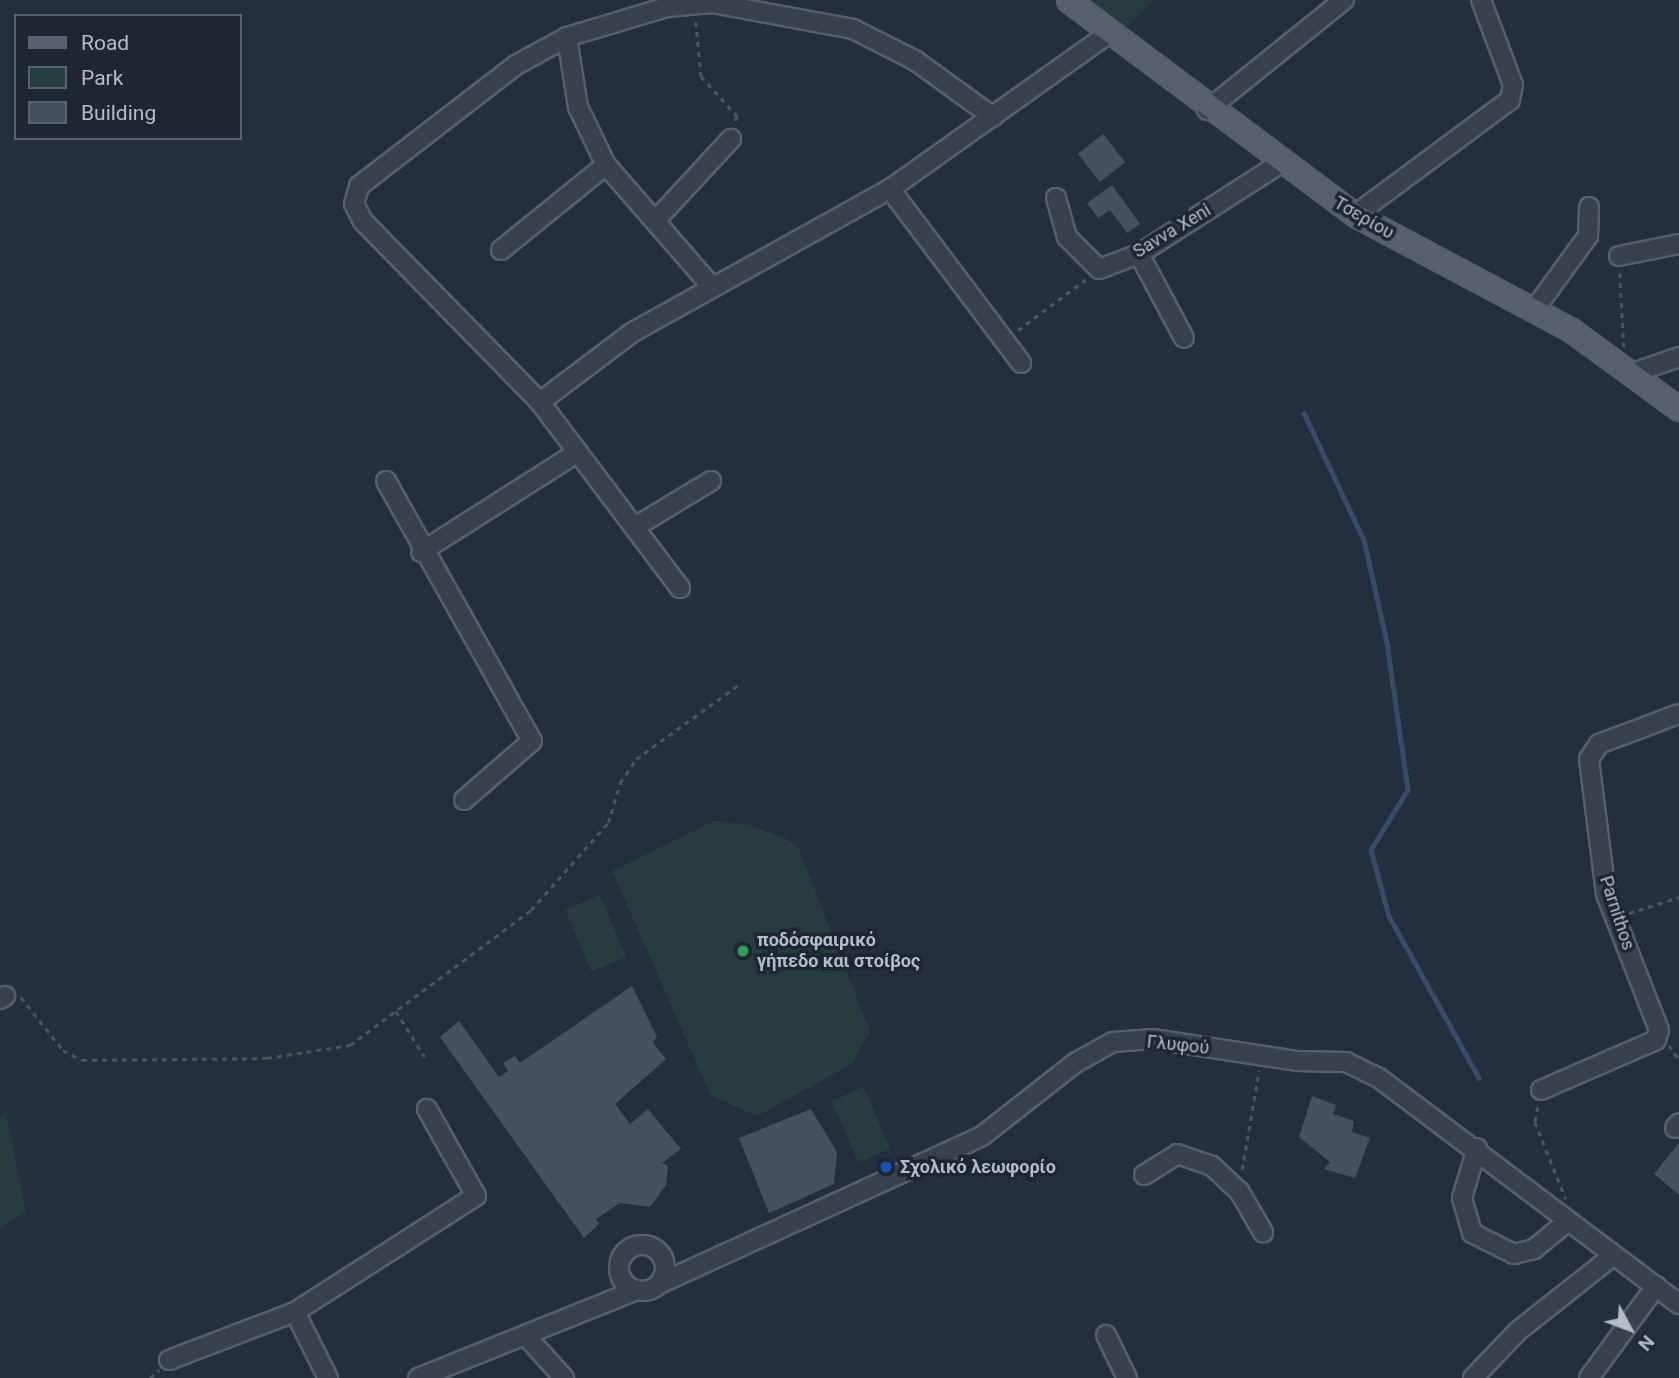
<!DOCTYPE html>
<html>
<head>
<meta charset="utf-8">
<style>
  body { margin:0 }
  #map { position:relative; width:1679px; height:1378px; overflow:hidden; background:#242f3e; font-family:Roboto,sans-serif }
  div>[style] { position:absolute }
  .green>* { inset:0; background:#263c3f; transform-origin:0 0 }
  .stream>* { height:4.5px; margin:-2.25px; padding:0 2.25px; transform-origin:2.25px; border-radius:2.25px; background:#394c67 }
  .building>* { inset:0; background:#455162; transform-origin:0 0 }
  .path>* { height:2.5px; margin-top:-1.25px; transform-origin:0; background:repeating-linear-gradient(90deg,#44595c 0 5px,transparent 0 10px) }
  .roads { filter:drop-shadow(2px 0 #565f6c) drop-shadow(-2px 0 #565f6c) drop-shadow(0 2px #565f6c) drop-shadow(0 -2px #565f6c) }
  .minor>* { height:18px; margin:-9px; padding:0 9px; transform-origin:9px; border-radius:9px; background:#38414e }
  .minor>.ring { margin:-9px; padding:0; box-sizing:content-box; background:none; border:18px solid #38414e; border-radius:50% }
  .major>* { height:21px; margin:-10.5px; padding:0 10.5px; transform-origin:10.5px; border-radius:10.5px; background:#56606e }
  .dots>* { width:19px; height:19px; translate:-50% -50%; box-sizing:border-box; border:4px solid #1d2633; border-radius:50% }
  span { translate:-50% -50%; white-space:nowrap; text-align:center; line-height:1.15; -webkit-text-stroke:7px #1d2633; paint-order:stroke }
  .street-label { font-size:18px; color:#b4bcc9 }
  .poi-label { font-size:18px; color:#b4bcc9; font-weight:700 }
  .left { translate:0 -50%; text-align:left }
  .legend { position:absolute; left:14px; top:14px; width:228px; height:126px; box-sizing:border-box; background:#1d2633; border:2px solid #59626f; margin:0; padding:9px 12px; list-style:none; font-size:21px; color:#b4bcc9 }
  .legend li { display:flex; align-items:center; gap:14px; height:35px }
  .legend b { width:35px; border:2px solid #59626f }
  .north { position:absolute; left:1595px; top:1294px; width:70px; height:70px; -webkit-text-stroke:5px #1d2633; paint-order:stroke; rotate:131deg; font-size:19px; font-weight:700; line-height:28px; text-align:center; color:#b4bcc9 }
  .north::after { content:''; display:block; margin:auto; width:24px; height:32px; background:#b4bcc9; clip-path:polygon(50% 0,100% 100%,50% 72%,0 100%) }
</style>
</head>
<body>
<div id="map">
  <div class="green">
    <i style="clip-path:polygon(1083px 0,1154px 0,1123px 30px)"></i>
    <i style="clip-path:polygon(714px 821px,751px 825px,797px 844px,870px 1031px,852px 1064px,757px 1116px,711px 1096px,612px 871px)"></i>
    <i style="left:600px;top:895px;width:67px;height:38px;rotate:67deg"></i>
    <i style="left:864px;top:1087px;width:67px;height:35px;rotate:67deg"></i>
    <i style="clip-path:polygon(6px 1112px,26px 1212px,0 1228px,0 1117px)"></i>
  </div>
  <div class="stream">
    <i style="left:1304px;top:413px;width:140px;rotate:64.7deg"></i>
    <i style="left:1364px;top:540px;width:105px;rotate:77.3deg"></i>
    <i style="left:1387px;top:642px;width:149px;rotate:81.9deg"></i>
    <i style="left:1408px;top:790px;width:70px;rotate:121.7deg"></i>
    <i style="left:1371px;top:850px;width:68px;rotate:74.7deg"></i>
    <i style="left:1389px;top:916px;width:185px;rotate:60.9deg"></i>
  </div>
  <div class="building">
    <i style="left:1103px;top:134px;width:36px;height:32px;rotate:52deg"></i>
    <i style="clip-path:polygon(1112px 185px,1140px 224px,1127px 233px,1110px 210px,1098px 218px,1087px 203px)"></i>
    <i style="clip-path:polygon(632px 986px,657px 1037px,653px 1043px,666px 1059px,615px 1104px,630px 1124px,648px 1109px,681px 1149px,662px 1163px,668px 1166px,666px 1185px,650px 1207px,620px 1203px,596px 1219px,599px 1224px,584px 1238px,440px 1037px,459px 1021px,499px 1077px,508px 1071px,503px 1063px,515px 1056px,520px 1063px)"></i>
    <i style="clip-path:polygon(1312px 1096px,1336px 1105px,1333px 1114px,1354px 1121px,1352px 1132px,1370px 1138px,1355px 1178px,1324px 1169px,1330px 1162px,1299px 1137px)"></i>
    <i style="clip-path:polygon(811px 1109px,837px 1152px,834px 1184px,769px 1213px,739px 1138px)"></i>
    <i style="clip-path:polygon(1679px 1143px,1679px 1195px,1654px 1174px)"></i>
  </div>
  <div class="path">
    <i style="left:696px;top:22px;width:54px;rotate:84.7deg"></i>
    <i style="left:701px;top:76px;width:54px;rotate:48deg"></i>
    <i style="left:737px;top:116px;width:7px;rotate:106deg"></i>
    <i style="left:1620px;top:273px;width:74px;rotate:86.9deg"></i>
    <i style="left:1018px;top:330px;width:84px;rotate:-36.7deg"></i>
    <i style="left:1629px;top:913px;width:52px;rotate:-17.7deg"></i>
    <i style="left:21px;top:997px;width:68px;rotate:51.6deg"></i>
    <i style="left:63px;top:1050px;width:21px;rotate:28deg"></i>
    <i style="left:82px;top:1060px;width:185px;rotate:-0.6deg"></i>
    <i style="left:267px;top:1058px;width:84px;rotate:-8.9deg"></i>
    <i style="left:350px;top:1045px;width:226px;rotate:-36.7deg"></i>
    <i style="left:531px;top:910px;width:116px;rotate:-48.5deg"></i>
    <i style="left:608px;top:823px;width:42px;rotate:-73.3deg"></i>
    <i style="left:620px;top:783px;width:29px;rotate:-56deg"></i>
    <i style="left:636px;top:759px;width:130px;rotate:-35.9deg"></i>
    <i style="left:396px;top:1011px;width:54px;rotate:57.8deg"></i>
    <i style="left:1669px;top:1045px;width:18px;rotate:56deg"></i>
    <i style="left:1538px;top:1107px;width:15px;rotate:101deg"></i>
    <i style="left:1535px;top:1122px;width:83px;rotate:68.1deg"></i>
    <i style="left:1242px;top:1170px;width:101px;rotate:-80.4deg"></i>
    <i style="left:150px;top:1378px;width:12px;rotate:-42deg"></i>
  </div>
  <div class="roads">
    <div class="minor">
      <i style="left:567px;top:37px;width:71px;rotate:81.1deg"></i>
      <i style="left:578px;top:107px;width:64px;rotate:64.2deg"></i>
      <i style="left:606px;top:165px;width:162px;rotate:49deg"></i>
      <i style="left:1207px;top:110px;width:176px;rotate:-38.8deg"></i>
      <i style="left:890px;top:189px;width:218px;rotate:53deg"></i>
      <i style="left:1056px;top:198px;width:41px;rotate:74.2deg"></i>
      <i style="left:1067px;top:237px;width:45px;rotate:45deg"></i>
      <i style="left:1099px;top:269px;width:43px;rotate:-20.6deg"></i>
      <i style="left:1139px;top:254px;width:166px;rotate:-32.7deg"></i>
      <i style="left:1355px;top:215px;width:193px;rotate:-36.6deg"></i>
      <i style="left:1510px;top:100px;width:15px;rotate:-79deg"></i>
      <i style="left:1513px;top:85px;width:91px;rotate:-110.6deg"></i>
      <i style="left:655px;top:221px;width:112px;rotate:-47.2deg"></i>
      <i style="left:501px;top:250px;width:135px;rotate:-39deg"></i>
      <i style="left:1139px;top:254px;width:95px;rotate:61.8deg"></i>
      <i style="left:1619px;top:256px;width:61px;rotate:-11.3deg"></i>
      <i style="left:1534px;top:310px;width:92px;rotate:-53.9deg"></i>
      <i style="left:1588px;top:236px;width:29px;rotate:-88deg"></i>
      <i style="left:1630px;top:374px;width:52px;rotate:-19.1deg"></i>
      <i style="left:540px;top:402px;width:116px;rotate:-37deg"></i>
      <i style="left:633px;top:332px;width:294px;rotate:-29.1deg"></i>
      <i style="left:890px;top:189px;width:271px;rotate:-35.4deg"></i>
      <i style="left:386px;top:481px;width:298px;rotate:60.7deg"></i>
      <i style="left:532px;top:741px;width:90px;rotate:139.1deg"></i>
      <i style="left:635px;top:527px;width:89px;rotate:-31.2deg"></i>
      <i style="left:421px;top:552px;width:186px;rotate:-32.5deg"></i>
      <i style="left:680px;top:588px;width:233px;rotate:-127deg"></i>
      <i style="left:540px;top:402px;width:253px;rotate:-134.4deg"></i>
      <i style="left:363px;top:221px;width:19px;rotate:-118deg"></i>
      <i style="left:354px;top:204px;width:19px;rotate:-74deg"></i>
      <i style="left:359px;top:186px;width:198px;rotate:-37.6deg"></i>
      <i style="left:516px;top:65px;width:58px;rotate:-28.8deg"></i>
      <i style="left:567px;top:37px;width:104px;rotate:-16.7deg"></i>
      <i style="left:667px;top:7px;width:45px;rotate:-5.1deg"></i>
      <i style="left:712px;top:3px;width:143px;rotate:10.4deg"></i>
      <i style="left:853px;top:29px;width:71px;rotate:26.9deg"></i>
      <i style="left:916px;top:61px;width:95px;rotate:36deg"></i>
      <i style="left:0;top:999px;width:6px;rotate:-31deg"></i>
      <i style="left:1541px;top:1090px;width:125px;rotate:-23.5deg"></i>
      <i style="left:1656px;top:1040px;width:10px;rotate:-73deg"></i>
      <i style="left:1659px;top:1030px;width:146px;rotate:-111.3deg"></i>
      <i style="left:1606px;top:894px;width:136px;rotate:-97.2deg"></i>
      <i style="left:1589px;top:759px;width:18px;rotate:-56deg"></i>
      <i style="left:1599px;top:744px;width:85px;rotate:-20.6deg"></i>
      <i style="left:1675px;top:1128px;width:6px;rotate:-51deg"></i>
      <i style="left:1477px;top:1148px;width:52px;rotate:106.7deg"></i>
      <i style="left:1462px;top:1198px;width:36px;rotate:74deg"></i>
      <i style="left:1472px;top:1233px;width:47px;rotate:26.6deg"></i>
      <i style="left:1514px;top:1254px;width:21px;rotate:-14deg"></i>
      <i style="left:1534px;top:1249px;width:43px;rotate:-39.3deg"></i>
      <i style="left:1144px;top:1175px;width:39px;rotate:-32deg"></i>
      <i style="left:1177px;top:1154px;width:37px;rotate:19deg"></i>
      <i style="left:1212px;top:1166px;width:37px;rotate:43deg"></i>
      <i style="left:1239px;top:1191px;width:48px;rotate:59.7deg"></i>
      <i class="ring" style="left:619px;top:1245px;width:28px;height:28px"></i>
      <i style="left:659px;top:1284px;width:355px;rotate:-24.6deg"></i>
      <i style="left:982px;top:1136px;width:118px;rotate:-38.1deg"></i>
      <i style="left:1075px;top:1063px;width:43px;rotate:-28.9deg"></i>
      <i style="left:1113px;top:1042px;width:40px;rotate:-4.3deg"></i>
      <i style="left:1153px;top:1039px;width:145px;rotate:8.7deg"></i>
      <i style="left:1296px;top:1061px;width:50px;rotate:1.1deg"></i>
      <i style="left:1346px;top:1062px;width:37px;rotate:26deg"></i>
      <i style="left:1379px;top:1078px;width:376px;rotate:37deg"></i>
      <i style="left:295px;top:1312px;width:74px;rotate:63.4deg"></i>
      <i style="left:1106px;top:1335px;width:48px;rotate:64deg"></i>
      <i style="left:526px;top:1336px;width:57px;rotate:47.9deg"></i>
      <i style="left:169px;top:1360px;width:135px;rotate:-20.9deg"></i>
      <i style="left:295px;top:1312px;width:215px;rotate:-32.7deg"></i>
      <i style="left:476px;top:1196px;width:100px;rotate:-119.4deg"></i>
      <i style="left:418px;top:1378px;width:236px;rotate:-21.9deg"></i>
      <i style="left:1473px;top:1378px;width:65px;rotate:-46.2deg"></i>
      <i style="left:1518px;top:1331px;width:122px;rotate:-38.4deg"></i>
      <i style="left:1589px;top:1378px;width:114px;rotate:-53.9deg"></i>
    </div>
    <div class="major">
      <i style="left:1068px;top:0;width:359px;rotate:36.8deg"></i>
      <i style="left:1355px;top:215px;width:245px;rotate:28deg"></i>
      <i style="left:1571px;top:330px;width:134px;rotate:36.2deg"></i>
    </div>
  </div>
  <div class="dots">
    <i style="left:743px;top:951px;background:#2e9e5b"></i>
    <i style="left:886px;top:1167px;background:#1a4fb4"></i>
  </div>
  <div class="street-label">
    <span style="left:1364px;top:218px;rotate:30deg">Τσερίου</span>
    <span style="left:1172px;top:231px;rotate:-31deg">Savva Xeni</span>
    <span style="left:1617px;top:913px;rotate:72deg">Parnithos</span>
    <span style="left:1178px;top:1045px;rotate:6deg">Γλυφού</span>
  </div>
  <div class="poi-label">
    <span class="left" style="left:757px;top:951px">ποδόσφαιρικό<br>γήπεδο και στοίβος</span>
    <span class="left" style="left:900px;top:1167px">Σχολικό λεωφορίο</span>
  </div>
  <ul class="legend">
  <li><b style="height:9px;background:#56606e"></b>Road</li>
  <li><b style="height:19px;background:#263c3f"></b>Park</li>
  <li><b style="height:19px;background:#455162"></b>Building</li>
  </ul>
  <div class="north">N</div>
</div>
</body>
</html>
